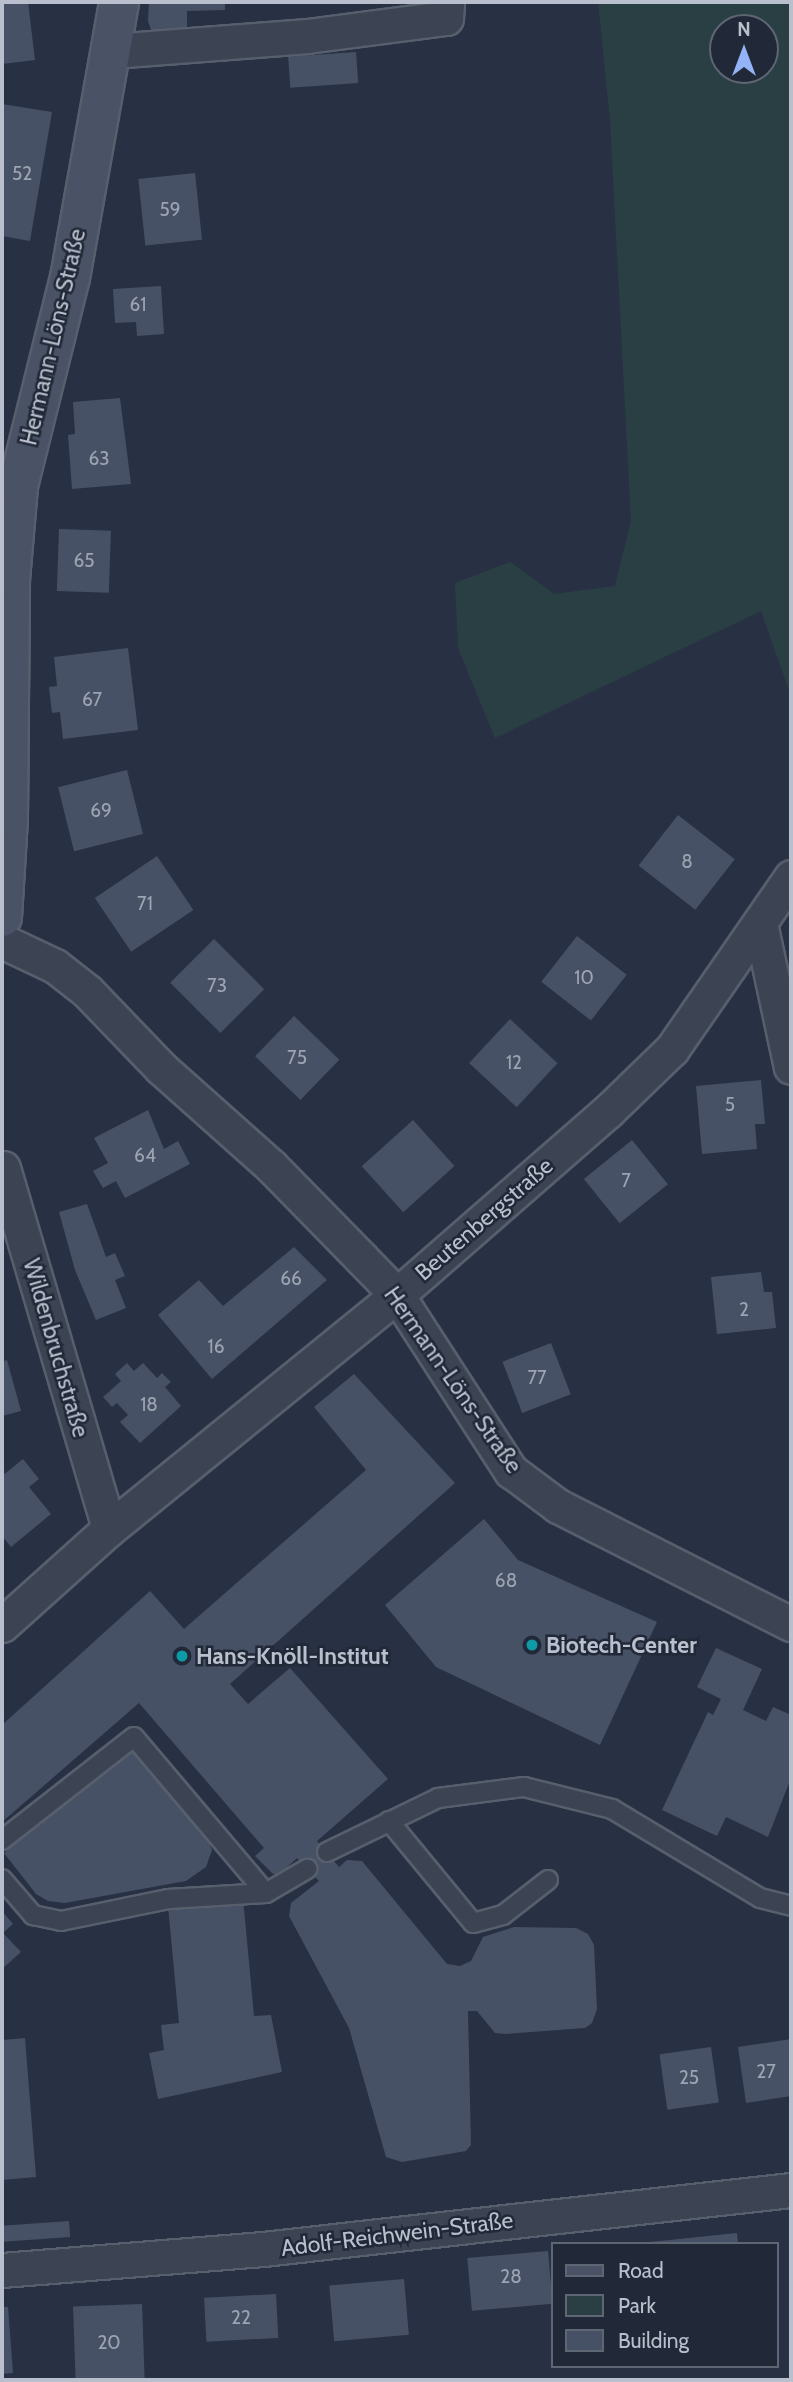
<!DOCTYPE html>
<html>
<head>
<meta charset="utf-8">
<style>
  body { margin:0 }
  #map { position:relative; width:793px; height:2382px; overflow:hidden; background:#283143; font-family:Cabin,sans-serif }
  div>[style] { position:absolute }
  .green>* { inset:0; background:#2a3f44 }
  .building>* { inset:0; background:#475165; transform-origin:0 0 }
  .roads { filter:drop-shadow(2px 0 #575f6d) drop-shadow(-2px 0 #575f6d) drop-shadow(0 2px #575f6d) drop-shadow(0 -2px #575f6d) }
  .service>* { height:18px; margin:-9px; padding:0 9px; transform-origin:9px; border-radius:9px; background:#3c4453 }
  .minor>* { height:33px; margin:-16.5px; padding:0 16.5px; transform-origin:16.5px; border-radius:16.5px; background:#3c4453 }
  .secondary>* { height:38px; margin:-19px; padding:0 19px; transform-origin:19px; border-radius:19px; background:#4a5266 }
  .dots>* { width:19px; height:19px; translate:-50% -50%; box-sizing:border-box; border:4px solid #212938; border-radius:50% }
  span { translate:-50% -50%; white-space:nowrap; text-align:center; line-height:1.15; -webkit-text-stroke:5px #212938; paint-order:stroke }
  .number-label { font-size:19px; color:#9ca4b2 }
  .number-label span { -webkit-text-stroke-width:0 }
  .street-label { font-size:23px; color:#b9bfcc }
  .poi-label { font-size:23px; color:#b9bfcc; font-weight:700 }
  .left { translate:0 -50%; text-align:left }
  .frame { position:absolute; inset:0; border:4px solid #b9bfcc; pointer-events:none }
  .legend { position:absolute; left:551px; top:2242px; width:228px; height:126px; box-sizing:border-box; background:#212938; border:2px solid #5e6573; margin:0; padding:9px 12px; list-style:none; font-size:21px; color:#b9bfcc }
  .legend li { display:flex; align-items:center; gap:14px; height:35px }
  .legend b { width:35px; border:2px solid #5e6573 }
  .north { position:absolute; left:709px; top:14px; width:70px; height:70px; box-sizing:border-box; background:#212938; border:2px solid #5e6573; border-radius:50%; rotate:0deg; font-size:19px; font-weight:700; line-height:28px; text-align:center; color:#b9bfcc }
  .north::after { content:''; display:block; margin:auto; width:24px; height:32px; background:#94b3f7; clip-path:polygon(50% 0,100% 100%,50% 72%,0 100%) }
</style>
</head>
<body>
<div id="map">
  <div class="green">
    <i style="clip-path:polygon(evenodd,598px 2px,791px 2px,791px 696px,761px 611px,495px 738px,458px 648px,455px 583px,510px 562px,554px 594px,615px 586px,631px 521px,610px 119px,598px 2px,723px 28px,765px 28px,765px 70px,723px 70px,723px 28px)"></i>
  </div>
  <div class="building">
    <i style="clip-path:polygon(2px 2px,28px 2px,35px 60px,2px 64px)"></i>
    <i style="clip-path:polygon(149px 2px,225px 2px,225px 10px,187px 11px,187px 41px,155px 41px,148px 21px)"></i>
    <i style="left:356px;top:52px;width:31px;height:68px;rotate:86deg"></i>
    <i style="clip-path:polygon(2px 104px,52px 112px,30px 241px,2px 236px)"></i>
    <i style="left:195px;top:173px;width:67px;height:57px;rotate:84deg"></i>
    <i style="clip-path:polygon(161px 286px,164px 334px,137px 336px,136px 322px,115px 323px,113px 289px)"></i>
    <i style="clip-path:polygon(120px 398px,131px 484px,72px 489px,68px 435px,75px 434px,73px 402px)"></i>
    <i style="left:59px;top:529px;width:52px;height:62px;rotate:2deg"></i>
    <i style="clip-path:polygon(128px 648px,138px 730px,63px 739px,60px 712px,52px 713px,49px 687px,57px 686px,54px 657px)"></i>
    <i style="left:127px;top:770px;width:66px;height:71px;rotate:76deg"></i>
    <i style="left:678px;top:815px;width:72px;height:64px;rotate:38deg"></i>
    <i style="left:157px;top:856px;width:65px;height:75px;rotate:56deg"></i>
    <i style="left:577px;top:936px;width:63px;height:58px;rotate:38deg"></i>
    <i style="left:214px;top:939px;width:71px;height:62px;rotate:45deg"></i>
    <i style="left:294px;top:1016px;width:63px;height:56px;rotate:44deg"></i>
    <i style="left:510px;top:1019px;width:65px;height:60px;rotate:43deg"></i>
    <i style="clip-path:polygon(761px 1080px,765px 1124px,755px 1124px,757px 1149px,702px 1154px,696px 1086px)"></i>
    <i style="clip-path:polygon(148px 1110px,164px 1149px,178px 1141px,190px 1164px,125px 1198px,116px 1181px,103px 1188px,93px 1171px,108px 1163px,94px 1138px)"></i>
    <i style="left:413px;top:1120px;width:62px;height:69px;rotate:48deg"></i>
    <i style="left:632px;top:1140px;width:57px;height:62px;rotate:51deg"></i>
    <i style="clip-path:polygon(87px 1204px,106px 1257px,115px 1253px,125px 1276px,115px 1280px,126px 1308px,96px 1320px,75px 1270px,59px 1212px)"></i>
    <i style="clip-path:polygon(294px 1247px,327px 1280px,212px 1379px,158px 1315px,199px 1280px,223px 1306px)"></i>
    <i style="clip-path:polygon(761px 1272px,764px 1292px,772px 1292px,776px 1328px,717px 1334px,711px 1277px)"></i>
    <i style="left:551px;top:1343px;width:55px;height:52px;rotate:69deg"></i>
    <i style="clip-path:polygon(7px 1360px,21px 1411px,2px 1416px,2px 1362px)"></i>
    <i style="clip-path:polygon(127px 1363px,134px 1371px,143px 1363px,157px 1378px,162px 1373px,171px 1382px,165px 1387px,181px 1406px,140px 1443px,120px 1422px,128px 1415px,117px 1403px,112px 1407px,103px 1397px,121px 1381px,115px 1374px)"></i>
    <i style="clip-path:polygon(354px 1374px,455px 1483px,230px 1684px,248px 1704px,290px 1668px,388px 1779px,317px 1841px,339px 1867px,347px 1860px,362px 1861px,447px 1964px,460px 1966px,471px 1961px,483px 1937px,514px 1927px,576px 1928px,588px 1934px,594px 1945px,597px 2009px,592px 2023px,585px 2028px,506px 2034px,495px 2033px,477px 2011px,468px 2011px,471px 2145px,466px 2151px,402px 2162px,386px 2157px,349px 2028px,289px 1916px,291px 1903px,319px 1881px,297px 1858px,280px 1874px,273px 1874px,255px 1856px,264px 1848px,139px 1703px,2px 1822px,2px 1725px,150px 1591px,184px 1629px,366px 1470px,314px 1407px)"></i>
    <i style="clip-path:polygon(23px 1459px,39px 1479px,29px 1487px,51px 1514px,11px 1547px,2px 1536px,2px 1476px)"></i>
    <i style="clip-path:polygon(484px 1519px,518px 1560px,657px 1622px,600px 1745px,436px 1667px,385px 1605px)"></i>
    <i style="clip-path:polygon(716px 1648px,762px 1669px,743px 1710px,766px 1721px,773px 1707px,791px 1715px,791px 1778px,768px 1837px,726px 1817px,717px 1836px,662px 1810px,708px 1712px,713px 1715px,721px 1699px,697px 1687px)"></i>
    <i style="clip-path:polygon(132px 1744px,200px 1821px,212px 1850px,206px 1867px,186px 1881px,65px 1903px,48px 1901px,36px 1894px,4px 1853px)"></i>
    <i style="clip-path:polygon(243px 1898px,254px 2016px,271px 2015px,282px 2072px,158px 2099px,149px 2053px,164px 2050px,161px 2025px,179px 2023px,168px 1906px)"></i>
    <i style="clip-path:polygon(2px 1911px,13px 1924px,3px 1933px,21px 1952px,2px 1969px)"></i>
    <i style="clip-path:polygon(25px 2038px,36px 2177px,2px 2180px,2px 2040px)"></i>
    <i style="clip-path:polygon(791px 2039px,791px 2096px,746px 2103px,738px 2047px)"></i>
    <i style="left:711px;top:2047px;width:56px;height:52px;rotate:82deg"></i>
    <i style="left:69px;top:2221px;width:16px;height:67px;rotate:86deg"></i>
    <i style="clip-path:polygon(737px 2233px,738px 2244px,650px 2244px,650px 2242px)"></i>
    <i style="left:548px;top:2251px;width:53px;height:81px;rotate:85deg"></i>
    <i style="left:404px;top:2279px;width:56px;height:75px;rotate:85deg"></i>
    <i style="left:276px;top:2294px;width:44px;height:72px;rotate:87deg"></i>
    <i style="left:142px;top:2304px;width:76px;height:69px;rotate:88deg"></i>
    <i style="clip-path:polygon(2px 2307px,8px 2307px,13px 2373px,2px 2374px)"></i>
  </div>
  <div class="roads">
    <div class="service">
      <i style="left:389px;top:1821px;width:132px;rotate:50.5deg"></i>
      <i style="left:473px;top:1923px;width:31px;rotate:-15deg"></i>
      <i style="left:503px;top:1915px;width:57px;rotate:-37.9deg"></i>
      <i style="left:2px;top:1840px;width:167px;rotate:-38deg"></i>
      <i style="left:134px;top:1737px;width:204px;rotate:49.8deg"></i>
      <i style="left:327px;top:1852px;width:123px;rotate:-25.9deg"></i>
      <i style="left:438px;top:1798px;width:87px;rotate:-7.3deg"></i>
      <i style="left:524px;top:1787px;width:91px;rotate:14deg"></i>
      <i style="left:612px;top:1809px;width:173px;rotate:31deg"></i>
      <i style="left:760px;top:1898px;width:32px;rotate:14deg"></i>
      <i style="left:2px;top:1879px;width:48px;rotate:49.3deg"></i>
      <i style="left:33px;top:1915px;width:29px;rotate:12deg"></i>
      <i style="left:61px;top:1921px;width:109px;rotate:-11.6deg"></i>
      <i style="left:168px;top:1899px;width:98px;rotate:-3.5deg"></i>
      <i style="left:266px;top:1893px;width:48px;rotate:-30.3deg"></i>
    </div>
    <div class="minor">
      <i style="left:112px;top:51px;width:196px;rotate:-4.4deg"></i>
      <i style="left:307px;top:36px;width:140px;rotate:-7.4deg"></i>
      <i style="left:446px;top:18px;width:16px;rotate:-86deg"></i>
      <i style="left:760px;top:923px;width:147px;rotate:77.9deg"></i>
      <i style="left:2px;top:941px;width:59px;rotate:25.3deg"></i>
      <i style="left:55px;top:966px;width:41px;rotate:38deg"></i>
      <i style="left:87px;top:991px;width:107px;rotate:46.1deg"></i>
      <i style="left:161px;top:1068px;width:147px;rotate:41.7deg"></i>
      <i style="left:271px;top:1166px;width:130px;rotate:45.6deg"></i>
      <i style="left:362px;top:1259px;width:50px;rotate:45.8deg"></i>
      <i style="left:397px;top:1295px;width:210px;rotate:57.1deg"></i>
      <i style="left:511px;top:1471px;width:59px;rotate:36.7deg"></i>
      <i style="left:558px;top:1506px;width:261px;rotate:26.9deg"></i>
      <i style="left:3px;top:1168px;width:376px;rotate:73.6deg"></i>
      <i style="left:2px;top:1625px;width:144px;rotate:-41.9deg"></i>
      <i style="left:109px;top:1529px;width:371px;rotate:-39.1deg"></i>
      <i style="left:397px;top:1295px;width:280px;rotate:-41.1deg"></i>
      <i style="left:608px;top:1111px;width:89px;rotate:-44.1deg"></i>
      <i style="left:672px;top:1049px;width:209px;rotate:-55.3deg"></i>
      <i style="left:2px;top:2270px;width:262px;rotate:-4.6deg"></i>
      <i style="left:263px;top:2249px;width:531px;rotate:-6.38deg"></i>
    </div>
    <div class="secondary">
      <i style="left:2px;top:917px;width:99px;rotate:-86.5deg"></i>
      <i style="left:8px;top:818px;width:238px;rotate:-89.5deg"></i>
      <i style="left:10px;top:580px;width:94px;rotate:-85.1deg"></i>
      <i style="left:18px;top:486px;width:214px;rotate:-76deg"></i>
      <i style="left:70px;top:278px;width:280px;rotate:-79.9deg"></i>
    </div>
  </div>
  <div class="dots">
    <i style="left:532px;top:1645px;background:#0f9aa8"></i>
    <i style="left:182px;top:1656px;background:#0f9aa8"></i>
  </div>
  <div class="number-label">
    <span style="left:22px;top:174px">52</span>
    <span style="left:170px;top:210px">59</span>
    <span style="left:138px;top:305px">61</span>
    <span style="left:99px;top:459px">63</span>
    <span style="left:84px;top:561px">65</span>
    <span style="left:92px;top:700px">67</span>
    <span style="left:101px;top:811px">69</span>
    <span style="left:687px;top:862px">8</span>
    <span style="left:145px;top:904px">71</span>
    <span style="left:584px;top:978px">10</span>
    <span style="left:217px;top:986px">73</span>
    <span style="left:297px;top:1058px">75</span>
    <span style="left:514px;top:1063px">12</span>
    <span style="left:730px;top:1105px">5</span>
    <span style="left:145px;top:1156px">64</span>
    <span style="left:626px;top:1181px">7</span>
    <span style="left:291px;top:1279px">66</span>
    <span style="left:744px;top:1310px">2</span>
    <span style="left:216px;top:1347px">16</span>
    <span style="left:537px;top:1378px">77</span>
    <span style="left:149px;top:1405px">18</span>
    <span style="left:506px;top:1581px">68</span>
    <span style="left:766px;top:2072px">27</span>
    <span style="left:689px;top:2078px">25</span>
    <span style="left:511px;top:2277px">28</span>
    <span style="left:241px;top:2318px">22</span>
    <span style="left:109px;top:2343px">20</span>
  </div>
  <div class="street-label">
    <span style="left:53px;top:337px;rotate:-77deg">Hermann-Löns-Straße</span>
    <span style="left:484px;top:1219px;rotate:-41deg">Beutenbergstraße</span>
    <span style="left:56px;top:1348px;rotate:74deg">Wildenbruchstraße</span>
    <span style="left:453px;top:1380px;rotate:55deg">Hermann-Löns-Straße</span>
    <span style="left:397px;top:2234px;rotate:-7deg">Adolf-Reichwein-Straße</span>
  </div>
  <div class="poi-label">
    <span class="left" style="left:546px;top:1645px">Biotech-Center</span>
    <span class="left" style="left:196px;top:1656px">Hans-Knöll-Institut</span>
  </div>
  <div class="frame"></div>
  <ul class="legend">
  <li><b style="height:9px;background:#4a5266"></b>Road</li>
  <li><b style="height:19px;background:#2a3f44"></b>Park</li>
  <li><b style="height:19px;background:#475165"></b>Building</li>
  </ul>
  <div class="north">N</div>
</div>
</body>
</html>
